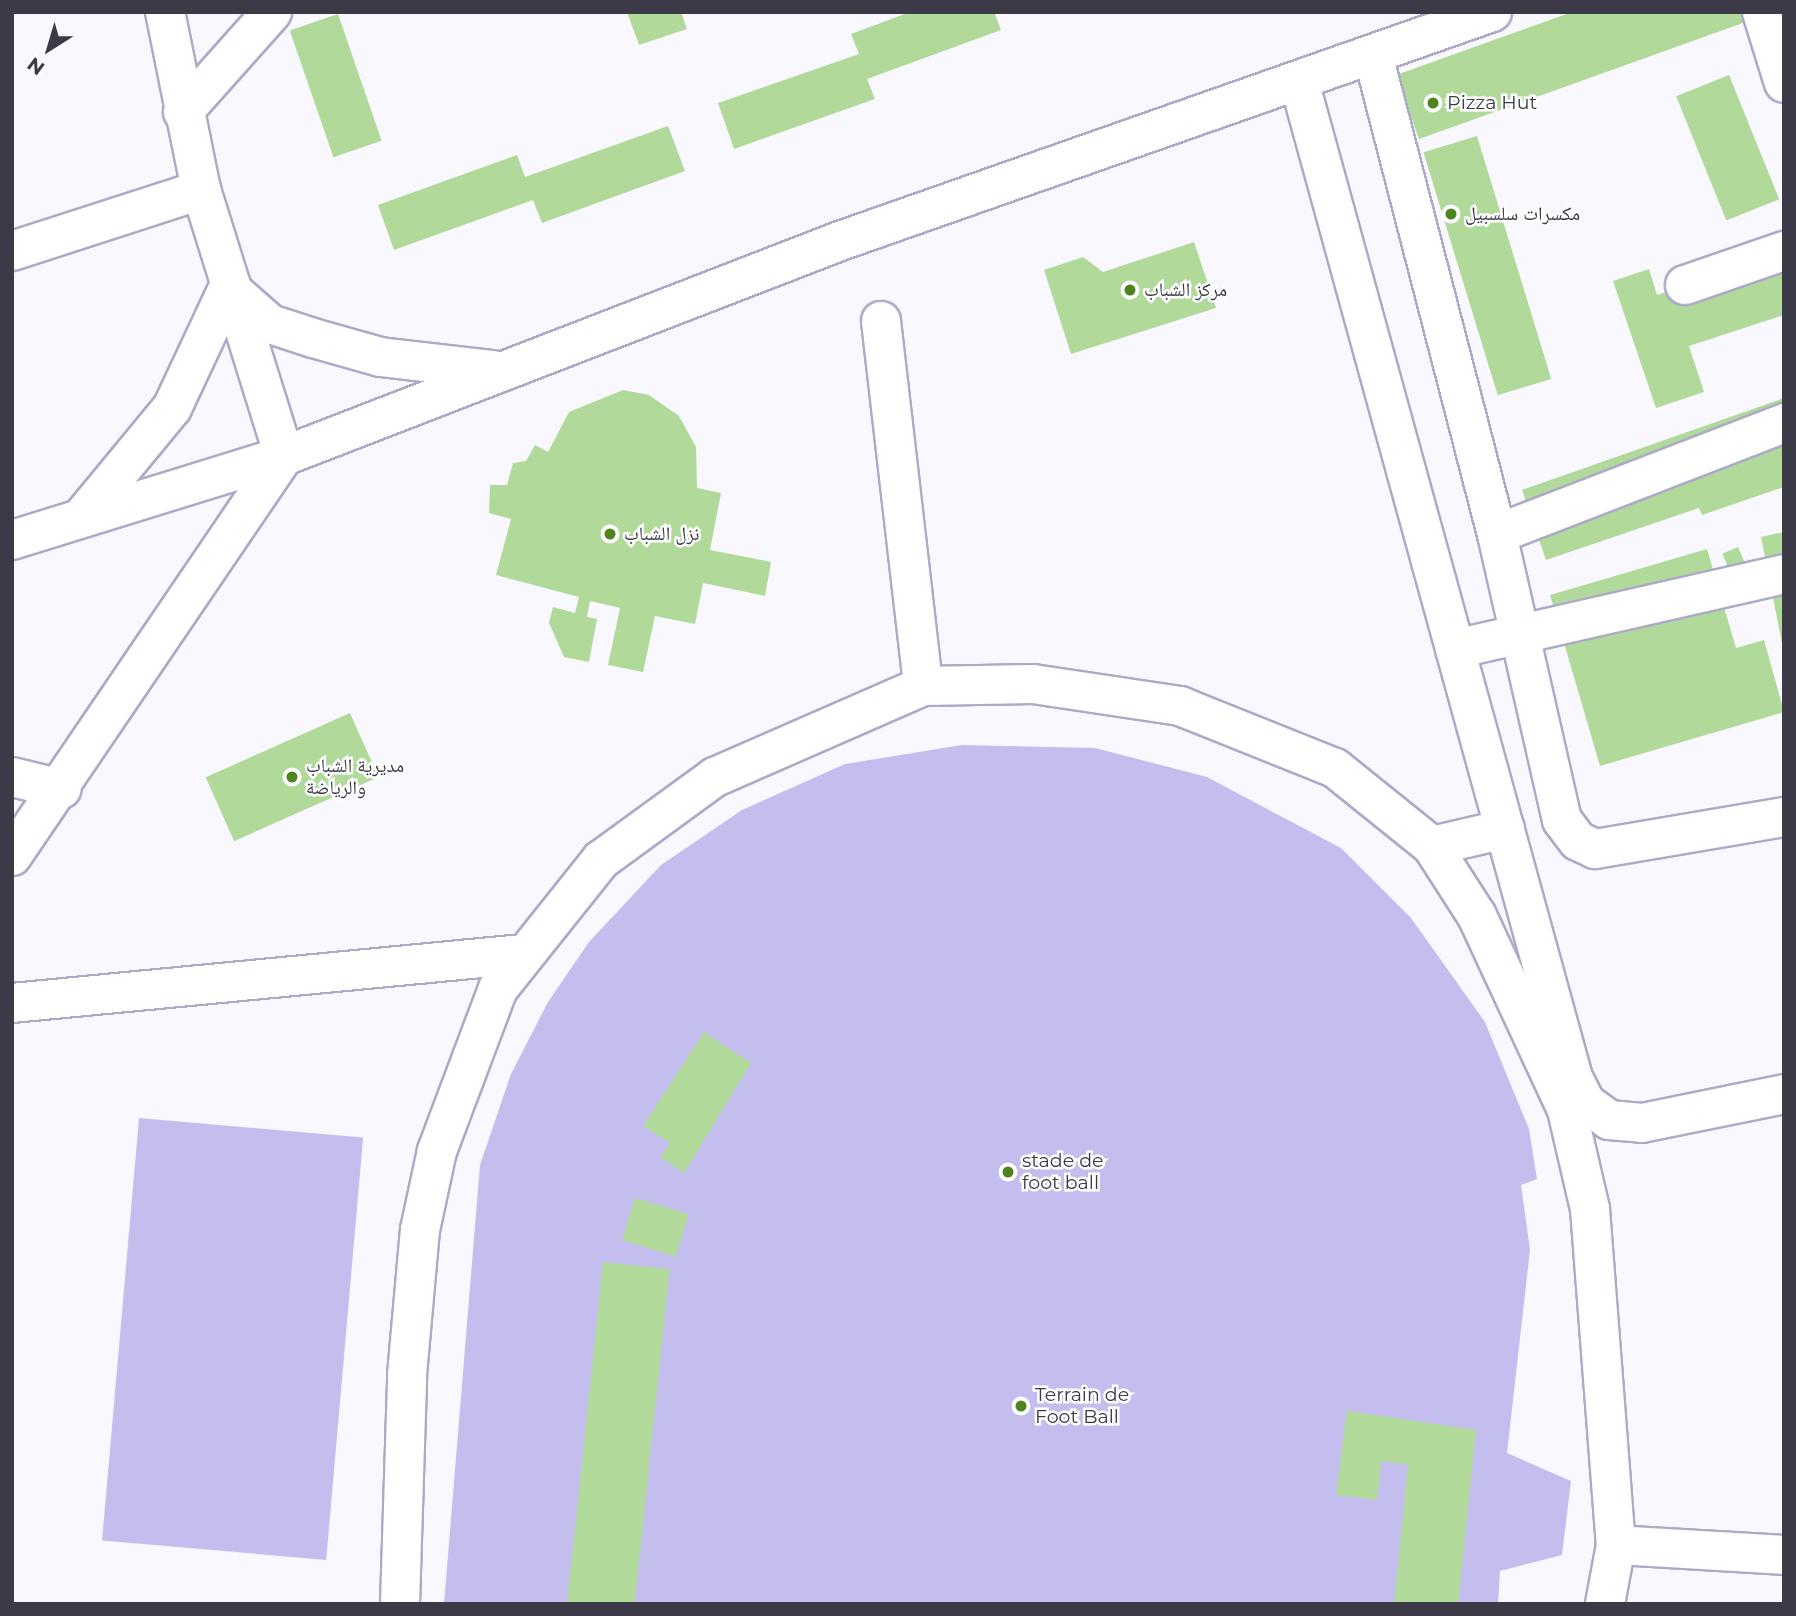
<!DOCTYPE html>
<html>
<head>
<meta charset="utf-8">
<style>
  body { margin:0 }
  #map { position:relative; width:1796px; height:1616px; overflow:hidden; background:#f8f8fe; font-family:Montserrat,"Noto Naskh Arabic",sans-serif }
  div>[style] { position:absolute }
  .green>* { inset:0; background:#c3beee; transform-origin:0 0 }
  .building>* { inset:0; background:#b1da9a; transform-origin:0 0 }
  .roads { filter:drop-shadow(2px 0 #adaac7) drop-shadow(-2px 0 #adaac7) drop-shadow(0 2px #adaac7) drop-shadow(0 -2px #adaac7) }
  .minor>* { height:38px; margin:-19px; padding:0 19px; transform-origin:19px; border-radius:19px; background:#fff }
  .major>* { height:38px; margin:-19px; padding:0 19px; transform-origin:19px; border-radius:19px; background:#fff }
  .dots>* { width:19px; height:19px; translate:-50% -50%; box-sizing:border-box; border:4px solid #fff; border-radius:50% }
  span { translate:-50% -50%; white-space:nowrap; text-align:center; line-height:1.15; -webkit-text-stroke:5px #fff; paint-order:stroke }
  .poi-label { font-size:19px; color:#3b3a46 }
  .left { translate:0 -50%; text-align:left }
  .frame { position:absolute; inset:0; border:14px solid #3b3a46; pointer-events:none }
  .north { position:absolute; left:14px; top:14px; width:70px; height:70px; -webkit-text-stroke:5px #fff; paint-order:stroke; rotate:217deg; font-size:19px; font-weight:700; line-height:28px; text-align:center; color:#3b3a46 }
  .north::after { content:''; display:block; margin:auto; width:24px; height:32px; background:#3b3a46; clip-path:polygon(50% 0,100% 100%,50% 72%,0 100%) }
</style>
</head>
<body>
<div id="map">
  <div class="green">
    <i style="clip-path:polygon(962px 745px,1095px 748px,1207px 777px,1341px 848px,1411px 918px,1485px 1022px,1529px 1129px,1537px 1179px,1521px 1185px,1530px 1250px,1507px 1453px,1571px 1481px,1562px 1555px,1500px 1571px,1498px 1604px,444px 1604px,480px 1165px,511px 1074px,548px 1002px,589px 942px,661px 865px,742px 810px,845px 764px)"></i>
    <i style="left:139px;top:1118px;width:225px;height:424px;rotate:5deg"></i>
  </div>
  <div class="building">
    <i style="clip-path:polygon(627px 12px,681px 12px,687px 29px,639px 45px)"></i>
    <i style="clip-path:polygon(910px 12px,994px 12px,1001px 30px,867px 79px,875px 99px,734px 149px,718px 103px,859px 54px,851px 34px)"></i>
    <i style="clip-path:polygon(1572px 12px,1752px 12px,1754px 19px,1419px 139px,1396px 75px)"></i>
    <i style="left:338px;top:14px;width:134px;height:51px;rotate:71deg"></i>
    <i style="left:1729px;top:75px;width:134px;height:57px;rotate:68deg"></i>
    <i style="clip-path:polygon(668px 126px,685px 171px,542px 223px,533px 200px,394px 250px,378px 205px,517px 155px,525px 177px)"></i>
    <i style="left:1477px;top:136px;width:254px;height:56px;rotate:73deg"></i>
    <i style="clip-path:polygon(1194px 242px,1216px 308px,1071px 354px,1044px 270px,1083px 257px,1103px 272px)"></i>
    <i style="clip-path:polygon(1784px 253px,1784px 315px,1689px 346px,1704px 392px,1656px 408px,1613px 281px,1649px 269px,1657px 295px)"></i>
    <i style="clip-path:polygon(623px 390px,649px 395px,679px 416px,696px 447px,697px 488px,721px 493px,710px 550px,771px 562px,765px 596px,703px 583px,695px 624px,655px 616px,643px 672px,608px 665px,620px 608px,590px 601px,587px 617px,597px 619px,589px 662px,564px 657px,549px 623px,553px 607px,575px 613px,579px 597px,496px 575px,511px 519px,489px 513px,490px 485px,507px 485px,513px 463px,526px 461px,535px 445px,548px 452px,569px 412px)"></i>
    <i style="clip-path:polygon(1784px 398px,1784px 487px,1702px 515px,1699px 508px,1546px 560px,1522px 490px)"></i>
    <i style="clip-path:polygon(1784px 532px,1784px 643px,1782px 643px,1761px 537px)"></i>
    <i style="left:1738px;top:547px;width:28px;height:17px;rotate:67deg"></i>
    <i style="clip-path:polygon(1707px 549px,1736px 648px,1764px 640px,1784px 712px,1600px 766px,1550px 595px)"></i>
    <i style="left:350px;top:713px;width:70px;height:158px;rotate:66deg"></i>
    <i style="clip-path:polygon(704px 1032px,751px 1063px,684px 1173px,660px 1157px,670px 1143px,643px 1126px)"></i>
    <i style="left:635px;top:1198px;width:56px;height:44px;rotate:17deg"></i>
    <i style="left:603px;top:1262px;width:67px;height:344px;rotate:6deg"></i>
    <i style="clip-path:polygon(1347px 1411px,1476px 1430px,1458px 1604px,1394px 1604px,1408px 1465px,1381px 1461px,1377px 1500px,1336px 1495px)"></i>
  </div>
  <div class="roads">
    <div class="minor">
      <i style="left:1762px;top:12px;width:74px;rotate:72.8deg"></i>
      <i style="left:1373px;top:55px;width:495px;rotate:75.5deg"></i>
      <i style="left:1497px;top:534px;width:293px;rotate:77.2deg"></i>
      <i style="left:1562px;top:820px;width:26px;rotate:53deg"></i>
      <i style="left:1578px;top:841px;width:19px;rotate:25deg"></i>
      <i style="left:1595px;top:849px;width:192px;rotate:-9.6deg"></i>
      <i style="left:1299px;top:81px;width:1034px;rotate:74.63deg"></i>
      <i style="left:1573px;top:1078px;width:28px;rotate:63deg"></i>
      <i style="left:1586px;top:1103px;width:29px;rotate:36deg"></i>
      <i style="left:1609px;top:1120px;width:33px;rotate:5deg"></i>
      <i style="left:1642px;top:1123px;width:145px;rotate:-11.5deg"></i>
      <i style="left:183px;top:112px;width:134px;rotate:-48.3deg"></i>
      <i style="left:12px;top:251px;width:199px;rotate:-17.9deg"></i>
      <i style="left:1685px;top:285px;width:105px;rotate:-19deg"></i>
      <i style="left:881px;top:321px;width:367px;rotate:83.4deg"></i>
      <i style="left:1497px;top:534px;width:308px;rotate:-21.1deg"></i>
      <i style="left:1455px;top:649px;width:337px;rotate:-12.8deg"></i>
      <i style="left:12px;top:777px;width:51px;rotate:13.5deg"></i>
      <i style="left:1432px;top:846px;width:75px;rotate:-13.1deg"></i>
      <i style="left:12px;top:856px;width:484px;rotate:-55.8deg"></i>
      <i style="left:284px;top:456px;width:279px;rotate:-107.3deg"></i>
      <i style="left:201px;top:190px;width:182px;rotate:-101.4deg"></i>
      <i style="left:12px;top:1003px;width:513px;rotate:-5.48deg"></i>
      <i style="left:1616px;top:1545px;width:168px;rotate:3.4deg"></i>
      <i style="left:400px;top:1604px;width:229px;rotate:-88.2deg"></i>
      <i style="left:407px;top:1375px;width:146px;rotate:-84.9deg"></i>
      <i style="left:420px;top:1230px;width:81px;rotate:-77.9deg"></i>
      <i style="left:437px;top:1151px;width:173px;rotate:-69.4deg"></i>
      <i style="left:498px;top:989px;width:165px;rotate:-51.4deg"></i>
      <i style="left:601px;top:860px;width:141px;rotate:-36.1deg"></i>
      <i style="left:715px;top:777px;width:227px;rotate:-23.6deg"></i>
      <i style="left:923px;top:686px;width:110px;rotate:-1deg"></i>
      <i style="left:1033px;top:684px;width:149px;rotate:8.5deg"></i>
      <i style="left:1180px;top:706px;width:167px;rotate:21.8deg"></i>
      <i style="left:1335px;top:768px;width:124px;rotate:38.8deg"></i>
      <i style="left:1432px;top:846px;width:83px;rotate:57.3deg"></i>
      <i style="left:1477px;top:916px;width:214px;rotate:65.1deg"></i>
      <i style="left:1567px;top:1110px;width:102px;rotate:76.9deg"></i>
      <i style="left:1590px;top:1209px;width:337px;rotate:85.6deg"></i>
      <i style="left:1616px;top:1545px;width:60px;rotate:100.6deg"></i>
    </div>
    <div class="major">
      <i style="left:236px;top:294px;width:45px;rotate:41.4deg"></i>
      <i style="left:270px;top:324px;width:45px;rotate:18deg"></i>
      <i style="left:313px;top:338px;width:70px;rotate:15.8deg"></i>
      <i style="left:380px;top:357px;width:114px;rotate:6.6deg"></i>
      <i style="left:82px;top:517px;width:141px;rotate:-50.5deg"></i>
      <i style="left:172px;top:408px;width:137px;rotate:-64.9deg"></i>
      <i style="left:12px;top:540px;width:285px;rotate:-17.2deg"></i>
      <i style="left:284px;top:456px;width:596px;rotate:-21.14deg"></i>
      <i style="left:840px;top:241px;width:691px;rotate:-19.35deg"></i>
    </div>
  </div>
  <div class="dots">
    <i style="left:1433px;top:103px;background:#4c841d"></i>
    <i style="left:1451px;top:214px;background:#4c841d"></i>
    <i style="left:1130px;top:290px;background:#4c841d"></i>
    <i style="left:610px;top:534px;background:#4c841d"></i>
    <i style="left:292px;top:777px;background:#4c841d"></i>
    <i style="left:1008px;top:1172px;background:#4c841d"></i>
    <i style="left:1021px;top:1406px;background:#4c841d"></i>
  </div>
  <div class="poi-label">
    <span class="left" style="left:1447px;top:103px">Pizza Hut</span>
    <span class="left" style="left:1465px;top:214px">مكسرات سلسبيل</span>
    <span class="left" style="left:1144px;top:290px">مركز الشباب</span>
    <span class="left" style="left:624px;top:534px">نزل الشباب</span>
    <span class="left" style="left:306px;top:777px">مديرية الشباب<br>والرياضة</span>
    <span class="left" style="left:1022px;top:1172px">stade de<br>foot ball</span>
    <span class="left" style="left:1035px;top:1406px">Terrain de<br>Foot Ball</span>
  </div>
  <div class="frame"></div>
  <div class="north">N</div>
</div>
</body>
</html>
